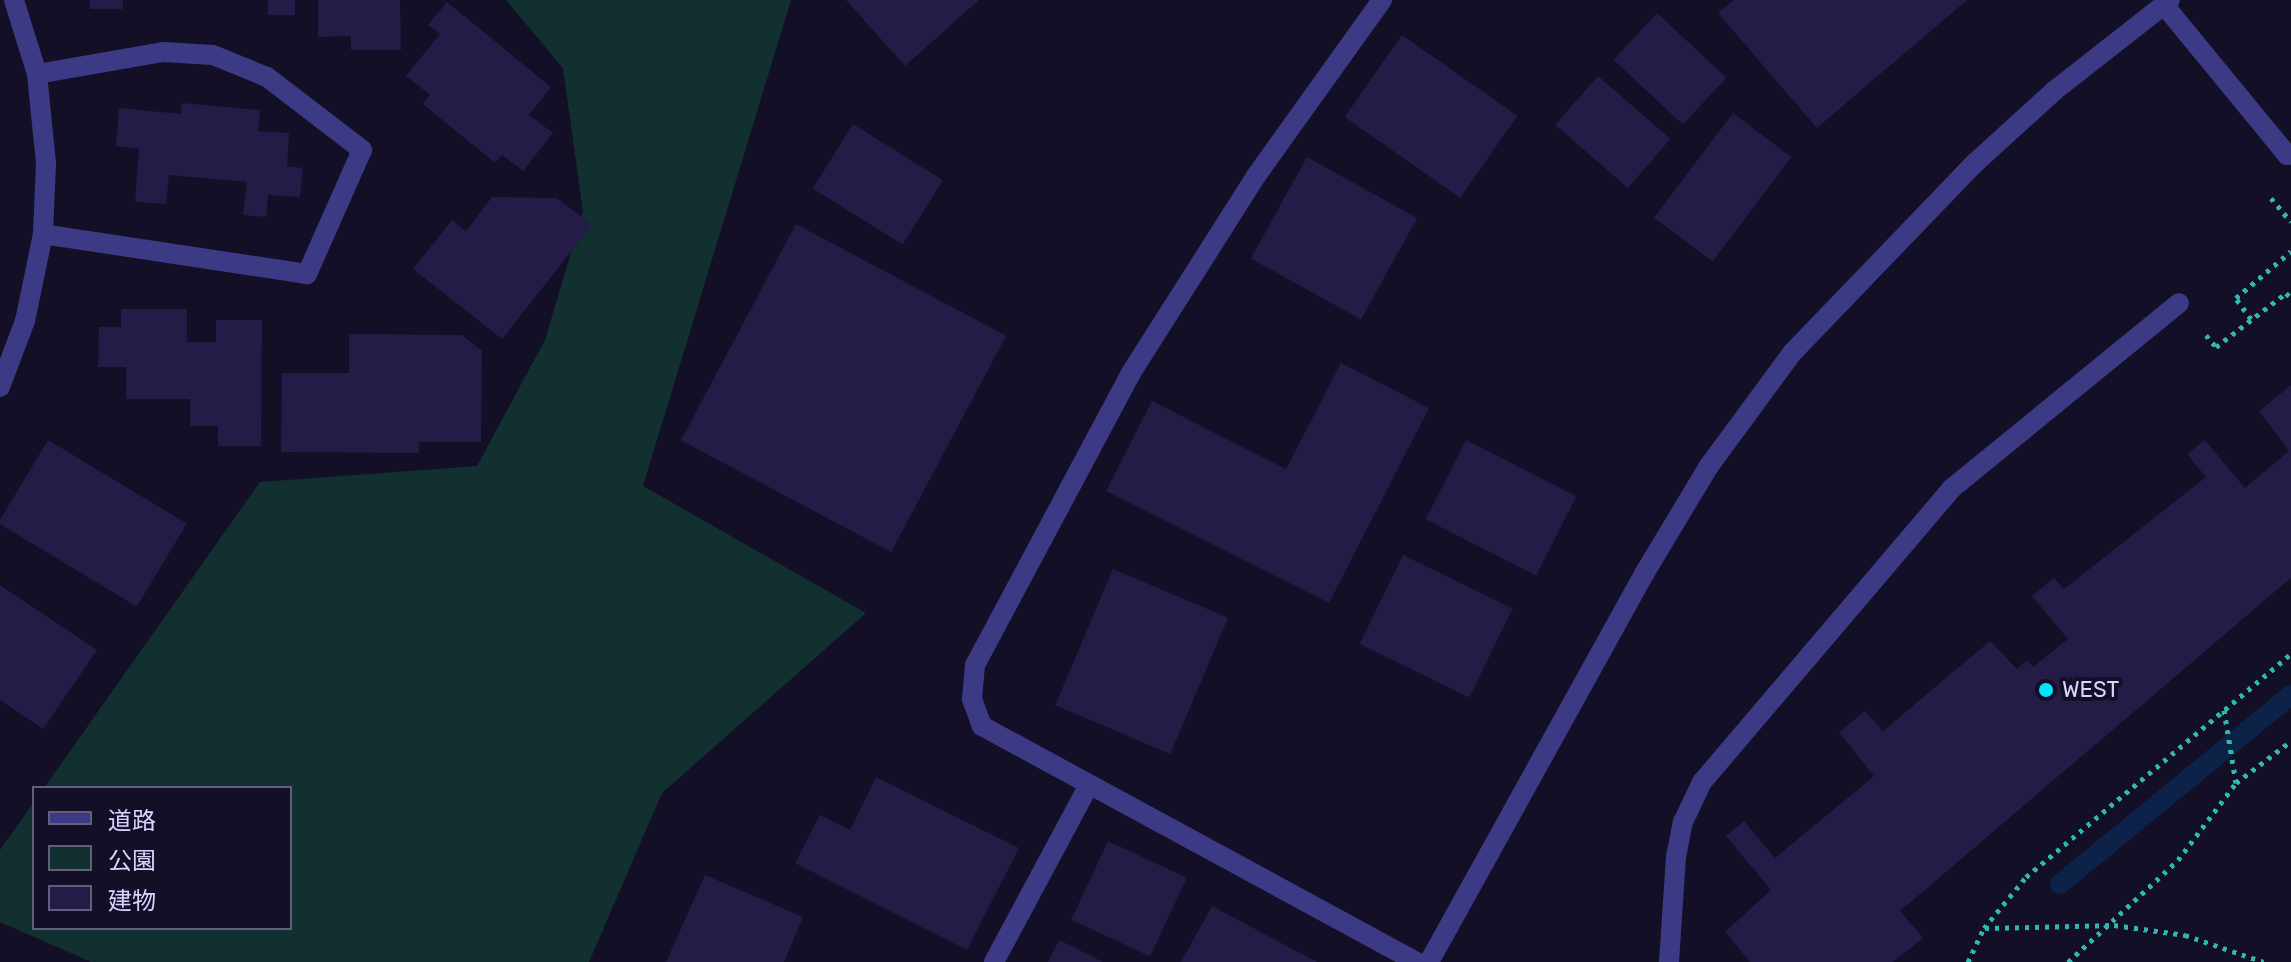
<!DOCTYPE html>
<html>
<head>
<meta charset="utf-8">
<style>
  body { margin:0 }
  #map { position:relative; width:2291px; height:962px; overflow:hidden; background:#130f26; font-family:Rubik,"Noto Sans JP",sans-serif }
  div>[style] { position:absolute }
  .green>* { inset:0; background:#12302f }
  .stream>* { height:20px; margin:-10px; padding:0 10px; transform-origin:10px; border-radius:10px; background:#0c2248 }
  .building>* { inset:0; background:#241b47; transform-origin:0 0 }
  .path>* { height:5px; margin-top:-2.5px; transform-origin:0; background:repeating-linear-gradient(90deg,#2fb8b0 0 4px,transparent 0 10px) }
  .minor>* { height:20px; margin:-10px; padding:0 10px; transform-origin:10px; border-radius:10px; background:#3d3a85 }
  .dots>* { width:22px; height:22px; translate:-50% -50%; box-sizing:border-box; border:4px solid #130f26; border-radius:50% }
  span { translate:-50% -50%; white-space:nowrap; text-align:center; line-height:1.15; -webkit-text-stroke:8px #130f26; paint-order:stroke }
  .poi-label { font-size:22px; color:#d9d4ff }
  .left { translate:0 -50%; text-align:left }
  .legend { position:absolute; left:32px; top:786px; width:260px; height:144px; box-sizing:border-box; background:#130f26; border:2px solid #625e7d; margin:0; padding:10px 14px; list-style:none; font-size:24px; color:#d9d4ff }
  .legend li { display:flex; align-items:center; gap:16px; height:40px }
  .legend b { width:40px; border:2px solid #625e7d }
</style>
</head>
<body>
<div id="map">
  <div class="green">
    <i style="clip-path:polygon(506px 0,791px 0,643px 486px,866px 613px,662px 793px,589px 962px,91px 962px,0 922px,0 850px,34px 802px,34px 928px,290px 928px,290px 788px,44px 788px,260px 482px,477px 466px,545px 340px,583px 212px,563px 68px)"></i>
  </div>
  <div class="stream">
    <i style="left:2060px;top:884px;width:298px;rotate:-39.3deg"></i>
  </div>
  <div class="building">
    <i style="left:90px;top:0;width:33px;height:9px"></i>
    <i style="left:268px;top:0;width:27px;height:15px"></i>
    <i style="clip-path:polygon(318px 0,400px 0,401px 50px,351px 50px,351px 36px,318px 37px)"></i>
    <i style="clip-path:polygon(846px 0,979px 0,905px 66px)"></i>
    <i style="clip-path:polygon(1734px 0,1967px 0,1817px 128px,1718px 13px)"></i>
    <i style="clip-path:polygon(447px 2px,551px 87px,529px 115px,553px 133px,523px 171px,502px 155px,495px 163px,423px 104px,430px 95px,406px 76px,440px 34px,428px 25px)"></i>
    <i style="left:1657px;top:13px;width:95px;height:64px;rotate:43deg"></i>
    <i style="left:1402px;top:35px;width:141px;height:100px;rotate:35deg"></i>
    <i style="left:1598px;top:76px;width:96px;height:65px;rotate:41deg"></i>
    <i style="clip-path:polygon(182px 103px,260px 110px,258px 131px,289px 133px,287px 166px,303px 168px,300px 197px,268px 195px,266px 217px,243px 215px,247px 182px,169px 175px,166px 204px,135px 202px,139px 149px,116px 146px,119px 108px,181px 114px)"></i>
    <i style="left:1733px;top:113px;width:73px;height:131px;rotate:37deg"></i>
    <i style="left:853px;top:124px;width:106px;height:76px;rotate:32deg"></i>
    <i style="left:1307px;top:157px;width:126px;height:116px;rotate:29deg"></i>
    <i style="clip-path:polygon(492px 197px,557px 198px,592px 225px,502px 339px,413px 269px,452px 220px,466px 231px)"></i>
    <i style="left:796px;top:224px;width:238px;height:245px;rotate:28deg"></i>
    <i style="clip-path:polygon(121px 309px,187px 309px,187px 342px,216px 342px,216px 320px,262px 320px,261px 446px,218px 446px,218px 426px,190px 426px,190px 399px,126px 399px,126px 367px,98px 367px,99px 327px,121px 327px)"></i>
    <i style="clip-path:polygon(349px 334px,462px 335px,482px 351px,481px 442px,419px 442px,419px 453px,281px 452px,282px 373px,349px 373px)"></i>
    <i style="clip-path:polygon(1341px 363px,1429px 408px,1329px 603px,1106px 491px,1152px 401px,1286px 469px)"></i>
    <i style="clip-path:polygon(2291px 385px,2291px 578px,1900px 911px,1923px 938px,1893px 962px,1750px 962px,1725px 932px,1771px 890px,1726px 836px,1744px 821px,1775px 858px,1874px 776px,1839px 732px,1865px 711px,1883px 731px,1990px 641px,2017px 669px,2027px 660px,2033px 667px,2068px 639px,2032px 596px,2054px 578px,2064px 589px,2206px 477px,2187px 454px,2205px 440px,2245px 488px,2289px 451px,2259px 411px)"></i>
    <i style="left:48px;top:440px;width:162px;height:97px;rotate:31deg"></i>
    <i style="left:1466px;top:440px;width:124px;height:89px;rotate:27deg"></i>
    <i style="left:1403px;top:555px;width:122px;height:99px;rotate:26deg"></i>
    <i style="left:1113px;top:569px;width:125px;height:148px;rotate:23deg"></i>
    <i style="clip-path:polygon(0 585px,97px 650px,43px 729px,0 700px)"></i>
    <i style="clip-path:polygon(876px 777px,1019px 848px,967px 950px,795px 863px,820px 815px,850px 830px)"></i>
    <i style="left:1108px;top:841px;width:87px;height:87px;rotate:25deg"></i>
    <i style="clip-path:polygon(705px 875px,803px 917px,784px 962px,666px 962px)"></i>
    <i style="clip-path:polygon(1212px 906px,1317px 962px,1181px 962px)"></i>
    <i style="clip-path:polygon(1059px 940px,1103px 962px,1048px 962px)"></i>
  </div>
  <div class="path">
    <i style="left:2271px;top:198px;width:31px;rotate:50deg"></i>
    <i style="left:2251px;top:319px;width:26px;rotate:-126deg"></i>
    <i style="left:2236px;top:298px;width:72px;rotate:-40.5deg"></i>
    <i style="left:2206px;top:335px;width:16px;rotate:50deg"></i>
    <i style="left:2216px;top:347px;width:88px;rotate:-37.6deg"></i>
    <i style="left:2286px;top:293px;width:7px;rotate:45deg"></i>
    <i style="left:2224px;top:710px;width:74px;rotate:80.7deg"></i>
    <i style="left:1985px;top:928px;width:129px;rotate:-1.3deg"></i>
    <i style="left:2114px;top:925px;width:72px;rotate:8deg"></i>
    <i style="left:2185px;top:935px;width:83px;rotate:18.9deg"></i>
    <i style="left:1968px;top:962px;width:38px;rotate:-65deg"></i>
    <i style="left:1984px;top:928px;width:66px;rotate:-50.5deg"></i>
    <i style="left:2026px;top:877px;width:346px;rotate:-40.1deg"></i>
    <i style="left:2068px;top:962px;width:150px;rotate:-42.8deg"></i>
    <i style="left:2178px;top:860px;width:96px;rotate:-53deg"></i>
    <i style="left:2236px;top:783px;width:69px;rotate:-37.4deg"></i>
  </div>
  <div class="minor">
    <i style="left:1382px;top:0;width:216px;rotate:125.6deg"></i>
    <i style="left:1256px;top:176px;width:233px;rotate:122.4deg"></i>
    <i style="left:1131px;top:373px;width:331px;rotate:118.1deg"></i>
    <i style="left:975px;top:665px;width:34px;rotate:95deg"></i>
    <i style="left:972px;top:699px;width:29px;rotate:70deg"></i>
    <i style="left:982px;top:726px;width:495px;rotate:28.5deg"></i>
    <i style="left:2164px;top:5px;width:194px;rotate:50.6deg"></i>
    <i style="left:2287px;top:155px;width:4px;rotate:-27deg"></i>
    <i style="left:37px;top:74px;width:128px;rotate:-9.9deg"></i>
    <i style="left:163px;top:52px;width:50px;rotate:3.4deg"></i>
    <i style="left:213px;top:55px;width:58px;rotate:22.2deg"></i>
    <i style="left:267px;top:77px;width:120px;rotate:37.5deg"></i>
    <i style="left:362px;top:150px;width:136px;rotate:113.9deg"></i>
    <i style="left:307px;top:274px;width:267px;rotate:-171.4deg"></i>
    <i style="left:0;top:387px;width:71px;rotate:-69.3deg"></i>
    <i style="left:25px;top:321px;width:89px;rotate:-78.3deg"></i>
    <i style="left:43px;top:234px;width:71px;rotate:-87.6deg"></i>
    <i style="left:46px;top:163px;width:89px;rotate:-95.8deg"></i>
    <i style="left:37px;top:74px;width:77px;rotate:-107.3deg"></i>
    <i style="left:994px;top:962px;width:201px;rotate:-61.8deg"></i>
    <i style="left:1429px;top:962px;width:444px;rotate:-61deg"></i>
    <i style="left:1644px;top:574px;width:126px;rotate:-59deg"></i>
    <i style="left:1709px;top:466px;width:140px;rotate:-53.7deg"></i>
    <i style="left:1792px;top:353px;width:264px;rotate:-46.1deg"></i>
    <i style="left:1975px;top:163px;width:107px;rotate:-42.3deg"></i>
    <i style="left:2054px;top:91px;width:147px;rotate:-38.1deg"></i>
    <i style="left:1669px;top:962px;width:105px;rotate:-86.2deg"></i>
    <i style="left:1676px;top:857px;width:36px;rotate:-79deg"></i>
    <i style="left:1683px;top:822px;width:44px;rotate:-64.6deg"></i>
    <i style="left:1702px;top:782px;width:385px;rotate:-49.6deg"></i>
    <i style="left:1951px;top:489px;width:294px;rotate:-39.2deg"></i>
  </div>
  <div class="dots">
    <i style="left:2046px;top:690px;background:#00e5ff"></i>
  </div>
  <div class="poi-label">
    <span class="left" style="left:2062px;top:690px">WEST</span>
  </div>
  <ul class="legend">
  <li><b style="height:10px;background:#3d3a85"></b>道路</li>
  <li><b style="height:22px;background:#12302f"></b>公園</li>
  <li><b style="height:22px;background:#241b47"></b>建物</li>
  </ul>
</div>
</body>
</html>
